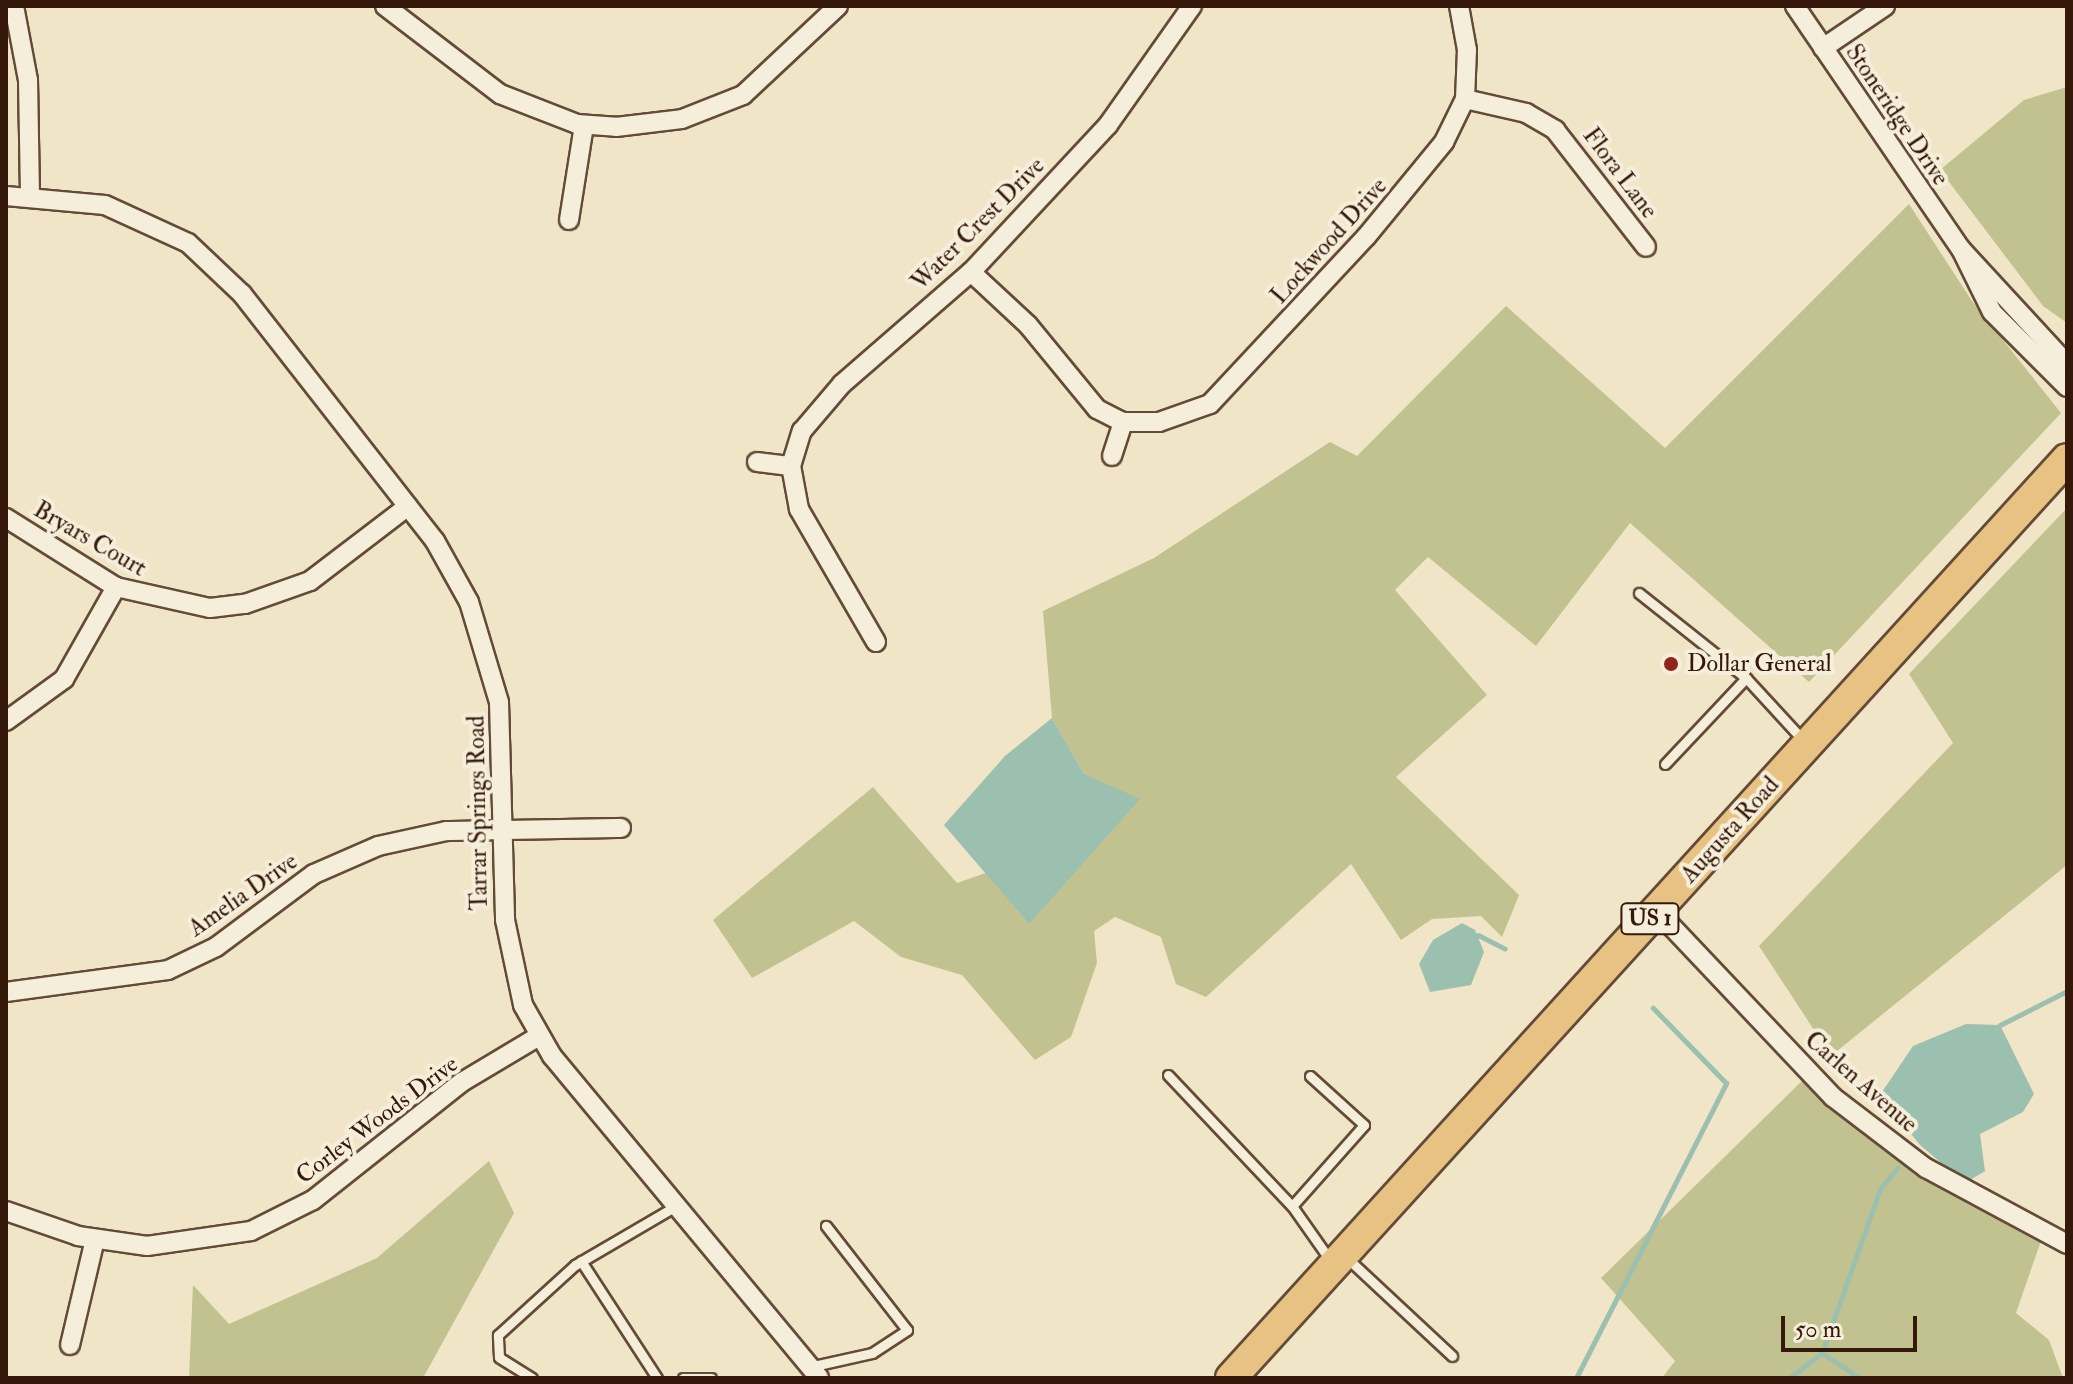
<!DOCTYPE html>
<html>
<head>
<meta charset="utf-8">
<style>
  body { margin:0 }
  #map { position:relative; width:2073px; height:1384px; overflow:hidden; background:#f0e5c6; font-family:"IM FELL Double Pica",serif }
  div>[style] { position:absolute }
  .green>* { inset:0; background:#c1c290 }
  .water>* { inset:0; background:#9bc0af }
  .stream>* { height:5px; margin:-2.5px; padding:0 2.5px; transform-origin:2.5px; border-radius:2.5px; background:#9bc0af }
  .roads { filter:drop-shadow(2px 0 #644b38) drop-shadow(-2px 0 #644b38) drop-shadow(0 2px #644b38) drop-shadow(0 -2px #644b38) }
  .service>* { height:9px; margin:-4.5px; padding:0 4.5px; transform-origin:4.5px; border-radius:4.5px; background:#f5eeda }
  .minor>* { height:18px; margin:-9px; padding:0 9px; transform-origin:9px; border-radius:9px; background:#f5eeda }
  .primary>* { height:30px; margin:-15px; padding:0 15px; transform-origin:15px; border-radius:15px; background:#e8c283 }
  .dots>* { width:22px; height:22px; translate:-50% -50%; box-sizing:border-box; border:4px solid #f5eeda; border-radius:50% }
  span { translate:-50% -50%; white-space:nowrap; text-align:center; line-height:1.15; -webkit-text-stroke:8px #f5eeda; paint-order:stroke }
  .shield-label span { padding:2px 6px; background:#f5eeda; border:2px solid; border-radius:6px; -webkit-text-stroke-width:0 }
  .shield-label { font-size:22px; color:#351809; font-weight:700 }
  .street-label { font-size:24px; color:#351809 }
  .poi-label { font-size:24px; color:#351809 }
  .left { translate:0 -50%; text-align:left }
  .frame { position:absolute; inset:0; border:8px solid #351809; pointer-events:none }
  .scale { position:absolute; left:1781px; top:1316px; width:136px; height:36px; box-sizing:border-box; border:4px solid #351809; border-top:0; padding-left:10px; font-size:24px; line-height:28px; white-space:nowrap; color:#351809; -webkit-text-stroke:6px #f5eeda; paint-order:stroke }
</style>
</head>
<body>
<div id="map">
  <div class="green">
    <i style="clip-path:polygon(2067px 87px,2067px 323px,2043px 306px,1940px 170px,2024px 100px)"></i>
    <i style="clip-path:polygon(1909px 204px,1972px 301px,2061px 413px,1809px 682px,1630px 523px,1536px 646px,1428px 557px,1395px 590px,1487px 695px,1396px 777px,1519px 895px,1502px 937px,1481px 916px,1432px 919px,1401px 940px,1351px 864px,1206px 997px,1176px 984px,1161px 937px,1115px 917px,1094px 931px,1097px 963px,1071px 1037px,1035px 1060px,962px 975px,901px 957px,854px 921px,752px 978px,713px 920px,873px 787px,957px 883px,986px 873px,1029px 924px,1084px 774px,1052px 718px,1043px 611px,1154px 558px,1330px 442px,1357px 456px,1506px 306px,1665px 448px)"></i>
    <i style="clip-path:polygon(2067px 508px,2067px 865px,1837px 1051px,1816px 1033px,1759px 946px,1953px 743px,1909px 674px)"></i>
    <i style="clip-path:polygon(1809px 1074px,2043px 1235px,2016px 1313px,2049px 1340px,2063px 1378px,1662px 1378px,1675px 1361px,1601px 1278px)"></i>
    <i style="clip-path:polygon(489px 1161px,514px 1213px,423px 1378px,189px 1378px,193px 1285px,229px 1324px,377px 1258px)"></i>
  </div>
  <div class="water">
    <i style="clip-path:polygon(1052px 718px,1084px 774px,1140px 799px,1029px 924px,944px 825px,1005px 756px)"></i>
    <i style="clip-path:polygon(1462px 923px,1475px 930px,1484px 952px,1471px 985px,1430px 992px,1419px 964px,1433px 940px)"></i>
    <i style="clip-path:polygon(1966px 1024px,2000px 1025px,2034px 1094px,2023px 1112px,1980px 1134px,1985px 1171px,1965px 1183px,1920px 1145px,1880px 1095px,1913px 1046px)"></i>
  </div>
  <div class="stream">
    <i style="left:1478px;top:935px;width:30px;rotate:27deg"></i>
    <i style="left:2000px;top:1025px;width:75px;rotate:-26.9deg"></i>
    <i style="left:1822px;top:1353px;width:174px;rotate:-70.5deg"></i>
    <i style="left:1880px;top:1189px;width:28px;rotate:-51deg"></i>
    <i style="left:1822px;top:1353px;width:45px;rotate:33.3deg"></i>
    <i style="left:1576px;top:1378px;width:331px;rotate:-63deg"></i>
    <i style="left:1726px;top:1083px;width:105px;rotate:-134.2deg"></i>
    <i style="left:1789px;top:1378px;width:41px;rotate:-37.1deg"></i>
  </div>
  <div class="roads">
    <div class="service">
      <i style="left:1639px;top:593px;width:137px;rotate:38.5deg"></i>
      <i style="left:1746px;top:678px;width:84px;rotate:47.4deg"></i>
      <i style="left:1665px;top:764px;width:118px;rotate:-46.7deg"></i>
      <i style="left:1168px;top:1075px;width:180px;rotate:46.6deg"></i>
      <i style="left:1310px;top:1076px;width:73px;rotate:42.2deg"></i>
      <i style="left:1364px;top:1125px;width:108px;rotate:131.6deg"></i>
      <i style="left:1292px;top:1206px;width:70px;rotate:54.9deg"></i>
      <i style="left:1346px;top:1257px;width:145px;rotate:43deg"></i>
      <i style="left:581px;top:1261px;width:140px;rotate:57deg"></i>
      <i style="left:809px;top:1367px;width:65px;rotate:-12.5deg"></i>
      <i style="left:872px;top:1353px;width:42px;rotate:-33.3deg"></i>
      <i style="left:907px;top:1330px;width:132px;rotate:-127.9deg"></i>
      <i style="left:532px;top:1378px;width:39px;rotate:-148deg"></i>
      <i style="left:499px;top:1357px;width:22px;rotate:-93deg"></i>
      <i style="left:498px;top:1335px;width:104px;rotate:-42.3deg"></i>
      <i style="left:575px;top:1265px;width:117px;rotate:-30.3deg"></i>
      <i style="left:683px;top:1378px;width:28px"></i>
    </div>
    <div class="minor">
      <i style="left:14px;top:6px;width:75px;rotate:79.3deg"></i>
      <i style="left:28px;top:80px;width:114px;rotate:89deg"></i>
      <i style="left:385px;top:6px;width:145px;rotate:37.4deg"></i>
      <i style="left:500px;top:94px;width:83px;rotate:21.3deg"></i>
      <i style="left:577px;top:124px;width:39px;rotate:4deg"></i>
      <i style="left:616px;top:127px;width:66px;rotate:-6.9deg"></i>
      <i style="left:682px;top:119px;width:66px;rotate:-21.5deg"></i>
      <i style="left:743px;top:95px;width:130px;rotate:-43.1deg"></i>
      <i style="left:1795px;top:6px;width:294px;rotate:55.7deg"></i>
      <i style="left:1823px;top:48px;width:75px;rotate:-34.1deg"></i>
      <i style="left:1465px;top:99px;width:63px;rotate:12.9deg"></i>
      <i style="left:1526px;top:113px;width:34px;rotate:30deg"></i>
      <i style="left:1555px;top:130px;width:148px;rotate:52.1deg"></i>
      <i style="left:6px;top:196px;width:99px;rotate:5.2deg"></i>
      <i style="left:105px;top:205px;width:91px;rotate:24.6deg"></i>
      <i style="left:188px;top:243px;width:74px;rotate:43.4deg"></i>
      <i style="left:242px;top:294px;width:313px;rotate:52deg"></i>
      <i style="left:435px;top:541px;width:70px;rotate:60.9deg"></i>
      <i style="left:469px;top:602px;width:104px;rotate:73.3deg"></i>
      <i style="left:499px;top:702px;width:218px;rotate:88.4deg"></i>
      <i style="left:505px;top:920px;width:87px;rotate:78deg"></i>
      <i style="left:523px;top:1005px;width:59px;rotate:60.4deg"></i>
      <i style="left:552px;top:1056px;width:418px;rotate:50.3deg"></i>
      <i style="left:569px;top:220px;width:96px;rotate:-81deg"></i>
      <i style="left:971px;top:272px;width:78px;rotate:42.9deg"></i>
      <i style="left:1028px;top:325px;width:109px;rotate:50.6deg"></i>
      <i style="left:1097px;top:409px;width:29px;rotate:27deg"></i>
      <i style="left:1123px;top:422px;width:36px"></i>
      <i style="left:1159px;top:422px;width:54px;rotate:-19.4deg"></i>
      <i style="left:1210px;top:404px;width:229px;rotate:-47deg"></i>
      <i style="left:1366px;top:237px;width:123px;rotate:-50.6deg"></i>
      <i style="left:1444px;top:142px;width:48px;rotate:-64deg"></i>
      <i style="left:1465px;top:99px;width:49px;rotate:-87.7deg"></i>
      <i style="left:1467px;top:50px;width:45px;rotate:-100.3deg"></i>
      <i style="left:2067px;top:364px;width:156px;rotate:-132.7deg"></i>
      <i style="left:1961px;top:249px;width:70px;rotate:63.8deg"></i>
      <i style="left:1992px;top:312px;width:106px;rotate:45deg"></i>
      <i style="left:1112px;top:456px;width:36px;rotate:-72deg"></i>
      <i style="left:757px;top:462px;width:34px;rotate:7deg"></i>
      <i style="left:6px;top:518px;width:130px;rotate:32.1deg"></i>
      <i style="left:116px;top:587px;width:96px;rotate:12.6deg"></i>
      <i style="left:210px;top:608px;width:35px;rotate:-7deg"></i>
      <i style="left:245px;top:604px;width:69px;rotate:-19.5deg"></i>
      <i style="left:310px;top:581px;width:123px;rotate:-37.4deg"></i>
      <i style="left:876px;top:642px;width:154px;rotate:-120.1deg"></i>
      <i style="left:799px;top:509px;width:44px;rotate:-100.5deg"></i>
      <i style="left:791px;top:466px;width:37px;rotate:-73deg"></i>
      <i style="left:802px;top:431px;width:62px;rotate:-49.6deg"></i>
      <i style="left:842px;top:384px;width:171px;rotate:-41deg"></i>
      <i style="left:971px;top:272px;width:201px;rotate:-47deg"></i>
      <i style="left:1108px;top:125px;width:146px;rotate:-54.8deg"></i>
      <i style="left:6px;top:721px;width:72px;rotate:-35.9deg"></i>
      <i style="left:64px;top:679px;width:106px;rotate:-60.5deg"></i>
      <i style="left:1657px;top:911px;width:256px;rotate:46.6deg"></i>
      <i style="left:1833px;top:1097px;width:117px;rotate:37.4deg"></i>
      <i style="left:1926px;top:1168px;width:160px;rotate:28.3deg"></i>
      <i style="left:6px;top:992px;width:163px;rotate:-7.7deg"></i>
      <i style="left:168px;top:970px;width:53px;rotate:-25.6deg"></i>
      <i style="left:216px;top:947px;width:122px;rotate:-36.7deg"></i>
      <i style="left:314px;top:874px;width:70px;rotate:-23.6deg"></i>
      <i style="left:378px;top:846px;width:70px;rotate:-12.4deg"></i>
      <i style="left:446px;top:831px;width:175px;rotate:-1deg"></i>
      <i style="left:6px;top:1211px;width:76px;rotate:19.1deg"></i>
      <i style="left:78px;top:1236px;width:70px;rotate:8.2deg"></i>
      <i style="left:147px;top:1246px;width:105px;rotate:-8.2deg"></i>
      <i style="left:251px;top:1231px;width:69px;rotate:-26.6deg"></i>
      <i style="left:313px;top:1200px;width:190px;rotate:-38.4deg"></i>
      <i style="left:462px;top:1082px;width:90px;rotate:-30.9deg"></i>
      <i style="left:70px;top:1345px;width:109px;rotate:-76.7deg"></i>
    </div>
    <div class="primary">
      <i style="left:1231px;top:1378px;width:1242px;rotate:-47.71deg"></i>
    </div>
  </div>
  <div class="dots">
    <i style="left:1671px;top:664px;background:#8f2418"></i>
  </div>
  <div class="shield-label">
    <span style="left:1650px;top:919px">US 1</span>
  </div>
  <div class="street-label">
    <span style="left:1897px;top:115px;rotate:56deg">Stoneridge Drive</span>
    <span style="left:1620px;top:173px;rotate:53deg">Flora Lane</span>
    <span style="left:978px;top:224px;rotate:-45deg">Water Crest Drive</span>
    <span style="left:1329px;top:241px;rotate:-48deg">Lockwood Drive</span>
    <span style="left:90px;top:539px;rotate:30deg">Bryars Court</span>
    <span style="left:478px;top:813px;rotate:-91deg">Tarrar Springs Road</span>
    <span style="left:1730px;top:830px;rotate:-48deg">Augusta Road</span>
    <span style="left:243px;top:895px;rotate:-35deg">Amelia Drive</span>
    <span style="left:1861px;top:1082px;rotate:41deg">Carlen Avenue</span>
    <span style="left:377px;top:1120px;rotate:-37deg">Corley Woods Drive</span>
  </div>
  <div class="poi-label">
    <span class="left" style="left:1687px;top:664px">Dollar General</span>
  </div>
  <div class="frame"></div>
  <div class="scale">50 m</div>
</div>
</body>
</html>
